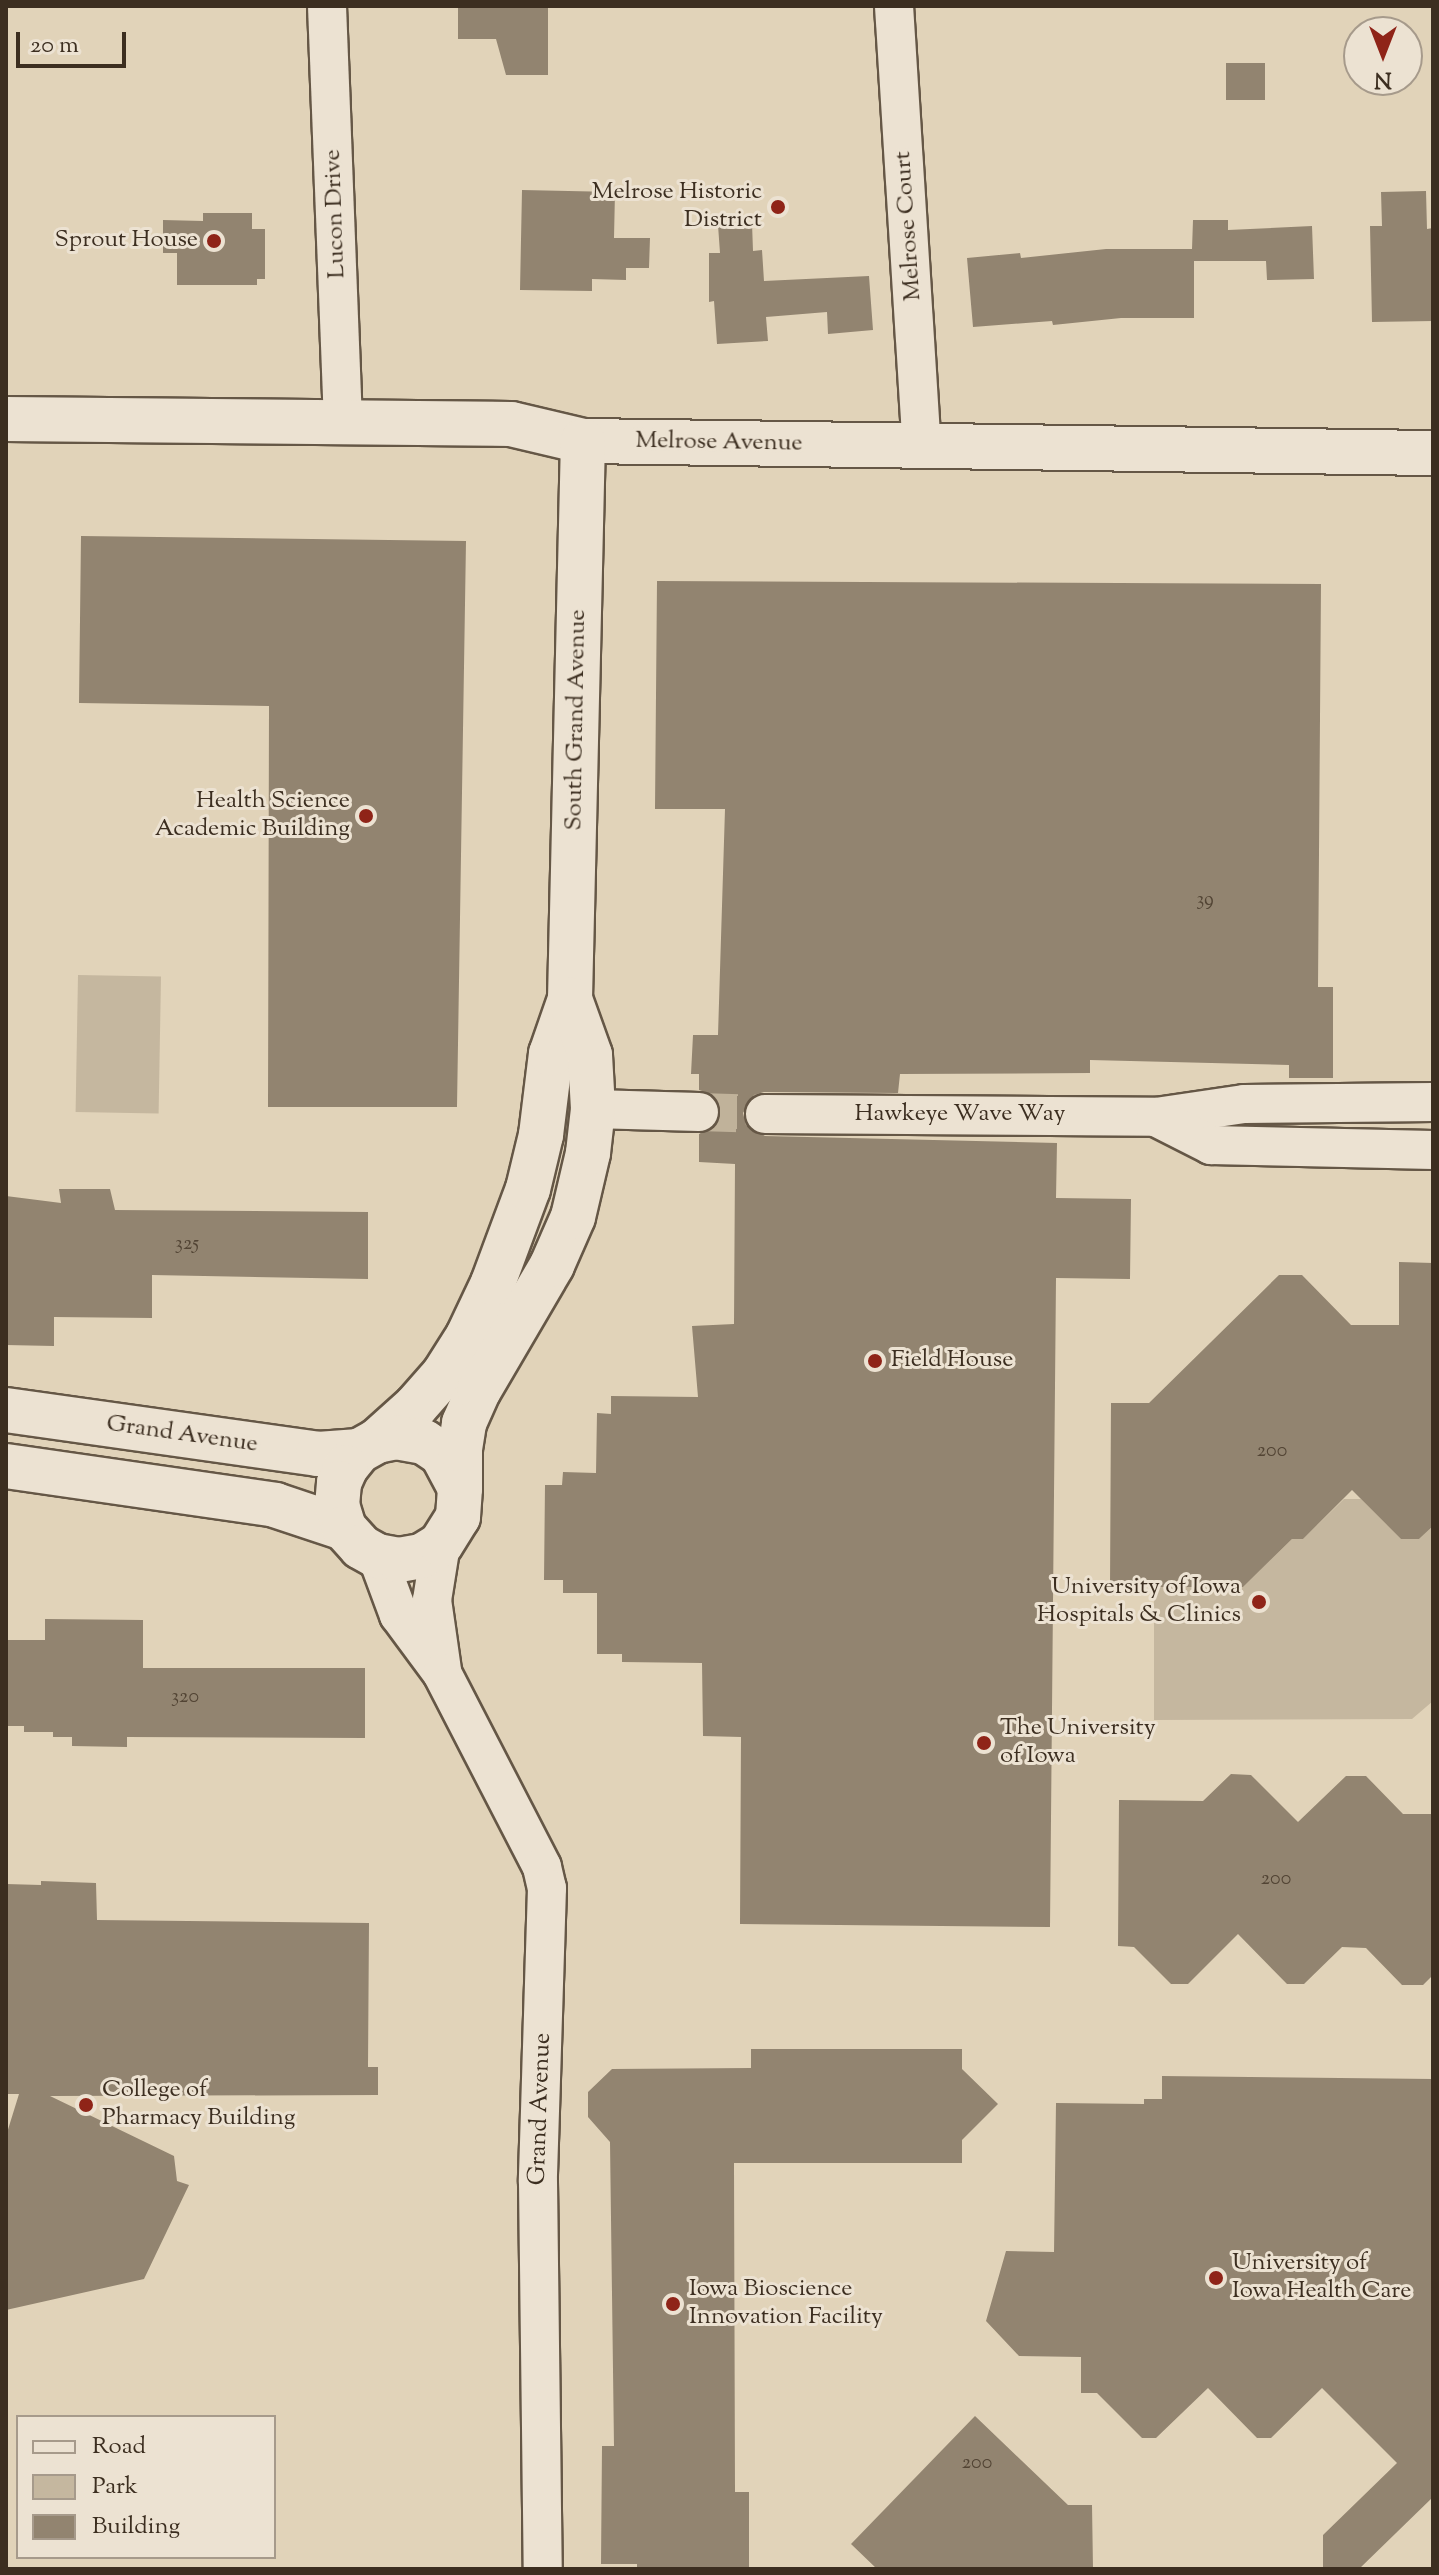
<!DOCTYPE html>
<html>
<head>
<meta charset="utf-8">
<style>
  body { margin:0 }
  #map { position:relative; width:1439px; height:2575px; overflow:hidden; background:#e1d3b9; font-family:"Sorts Mill Goudy",serif }
  div>[style] { position:absolute }
  .green>* { inset:0; background:#c5b79f; transform-origin:0 0 }
  .building>* { inset:0; background:#928470; transform-origin:0 0 }
  .street-tunnel>* { height:38px; margin-top:-19px; transform-origin:0; background:repeating-linear-gradient(90deg,#c0b29a 0 38px,transparent 0 57px) }
  .roads { filter:drop-shadow(2px 0 #655746) drop-shadow(-2px 0 #655746) drop-shadow(0 2px #655746) drop-shadow(0 -2px #655746) }
  .street>* { height:38px; margin:-19px; padding:0 19px; transform-origin:19px; border-radius:19px; background:#ece2d2 }
  .secondary>* { height:44px; margin:-22px; padding:0 22px; transform-origin:22px; border-radius:22px; background:#ece2d2 }
  .dots>* { width:22px; height:22px; translate:-50% -50%; box-sizing:border-box; border:4px solid #ece2d2; border-radius:50% }
  span { translate:-50% -50%; white-space:nowrap; text-align:center; line-height:1.15; -webkit-text-stroke:6px #ece2d2; paint-order:stroke }
  .number-label { font-size:20px; color:#524434 }
  .number-label span { -webkit-text-stroke-width:0 }
  .poi-label { font-size:24px; color:#3c2e20 }
  .right { translate:-100% -50%; text-align:right }
  .left { translate:0 -50%; text-align:left }
  .street-label { font-size:24px; color:#3c2e20 }
  .frame { position:absolute; inset:0; border:8px solid #3c2e20; pointer-events:none }
  .legend { position:absolute; left:16px; top:2415px; width:260px; height:144px; box-sizing:border-box; background:#ece2d2; border:2px solid #a69a8b; margin:0; padding:10px 14px; list-style:none; font-size:24px; color:#3c2e20 }
  .legend li { display:flex; align-items:center; gap:16px; height:40px }
  .legend b { width:40px; border:2px solid #a69a8b }
  .north { position:absolute; left:1343px; top:16px; width:80px; height:80px; box-sizing:border-box; background:#ece2d2; border:2px solid #a69a8b; border-radius:50%; rotate:180deg; font-size:22px; font-weight:700; line-height:32px; text-align:center; color:#3c2e20 }
  .north::after { content:''; display:block; margin:auto; width:28px; height:36px; background:#8f2418; clip-path:polygon(50% 0,100% 100%,50% 72%,0 100%) }
  .scale { position:absolute; left:16px; top:32px; width:110px; height:36px; box-sizing:border-box; border:4px solid #3c2e20; border-top:0; padding-left:10px; font-size:24px; line-height:28px; white-space:nowrap; color:#3c2e20; -webkit-text-stroke:6px #ece2d2; paint-order:stroke }
</style>
</head>
<body>
<div id="map">
  <div class="green">
    <i style="left:78px;top:975px;width:83px;height:137px;rotate:1deg"></i>
    <i style="clip-path:polygon(1344px 1499px,1361px 1499px,1401px 1539px,1419px 1539px,1433px 1526px,1433px 1701px,1412px 1719px,1154px 1720px,1154px 1587px,1243px 1587px,1292px 1539px,1303px 1539px)"></i>
  </div>
  <div class="building">
    <i style="clip-path:polygon(458px 6px,548px 6px,548px 75px,506px 75px,496px 39px,458px 39px)"></i>
    <i style="left:1226px;top:63px;width:39px;height:37px"></i>
    <i style="clip-path:polygon(522px 190px,615px 192px,614px 238px,650px 238px,649px 268px,626px 268px,626px 280px,592px 279px,592px 291px,520px 290px)"></i>
    <i style="clip-path:polygon(1426px 191px,1427px 229px,1433px 228px,1433px 321px,1372px 322px,1370px 226px,1382px 226px,1381px 192px)"></i>
    <i style="clip-path:polygon(203px 213px,252px 213px,252px 229px,265px 229px,265px 279px,257px 279px,257px 285px,177px 285px,177px 253px,163px 253px,163px 220px,203px 221px)"></i>
    <i style="clip-path:polygon(1193px 220px,1228px 220px,1228px 230px,1312px 226px,1314px 279px,1267px 280px,1266px 261px,1194px 261px,1194px 318px,1121px 318px,1053px 325px,1052px 321px,973px 327px,967px 258px,1020px 253px,1021px 258px,1106px 249px,1192px 249px)"></i>
    <i style="clip-path:polygon(752px 223px,753px 251px,762px 250px,764px 281px,869px 276px,873px 330px,828px 334px,827px 312px,766px 317px,768px 341px,717px 344px,714px 301px,709px 302px,709px 253px,720px 253px,718px 225px)"></i>
    <i style="clip-path:polygon(81px 536px,466px 541px,457px 1107px,268px 1107px,269px 706px,79px 703px)"></i>
    <i style="clip-path:polygon(657px 581px,1321px 584px,1318px 987px,1333px 987px,1333px 1078px,1289px 1078px,1289px 1065px,1090px 1060px,1090px 1073px,900px 1074px,898px 1093px,764px 1092px,754px 1095px,743px 1113px,746px 1125px,765px 1136px,1057px 1143px,1056px 1198px,1131px 1199px,1130px 1279px,1056px 1278px,1050px 1927px,740px 1924px,741px 1737px,703px 1736px,702px 1663px,622px 1662px,622px 1654px,597px 1654px,597px 1593px,563px 1593px,563px 1580px,544px 1580px,545px 1485px,562px 1485px,563px 1472px,596px 1473px,597px 1413px,611px 1414px,611px 1396px,698px 1397px,692px 1326px,734px 1324px,735px 1164px,699px 1162px,699px 1134px,717px 1124px,721px 1112px,711px 1094px,699px 1090px,699px 1074px,691px 1074px,693px 1035px,718px 1035px,725px 809px,655px 809px)"></i>
    <i style="clip-path:polygon(59px 1189px,110px 1189px,115px 1210px,368px 1212px,368px 1279px,152px 1275px,152px 1318px,54px 1317px,54px 1346px,6px 1345px,6px 1196px,61px 1203px)"></i>
    <i style="clip-path:polygon(1399px 1262px,1433px 1263px,1433px 1526px,1419px 1539px,1401px 1539px,1352px 1490px,1303px 1539px,1292px 1539px,1243px 1587px,1110px 1587px,1111px 1403px,1149px 1403px,1279px 1275px,1302px 1275px,1351px 1325px,1399px 1325px)"></i>
    <i style="clip-path:polygon(45px 1619px,143px 1620px,143px 1668px,365px 1668px,365px 1738px,127px 1737px,127px 1747px,72px 1746px,72px 1737px,53px 1737px,53px 1732px,24px 1732px,24px 1726px,6px 1726px,6px 1640px,45px 1640px)"></i>
    <i style="clip-path:polygon(1231px 1774px,1251px 1775px,1298px 1822px,1346px 1776px,1366px 1776px,1403px 1814px,1433px 1814px,1433px 1975px,1423px 1985px,1402px 1985px,1366px 1948px,1342px 1947px,1304px 1984px,1287px 1984px,1238px 1934px,1188px 1984px,1171px 1984px,1134px 1947px,1118px 1946px,1119px 1800px,1203px 1801px)"></i>
    <i style="clip-path:polygon(41px 1881px,96px 1883px,97px 1920px,369px 1923px,368px 2067px,378px 2067px,378px 2095px,50px 2096px,174px 2156px,177px 2181px,189px 2185px,144px 2279px,6px 2310px,6px 2136px,19px 2094px,6px 2094px,6px 1884px,41px 1885px)"></i>
    <i style="clip-path:polygon(751px 2049px,962px 2049px,962px 2069px,998px 2104px,962px 2140px,962px 2163px,734px 2163px,735px 2492px,749px 2492px,749px 2569px,637px 2569px,637px 2564px,601px 2564px,602px 2446px,614px 2446px,610px 2142px,588px 2117px,588px 2092px,612px 2069px,751px 2068px)"></i>
    <i style="clip-path:polygon(1162px 2076px,1433px 2079px,1433px 2497px,1359px 2569px,1323px 2569px,1323px 2535px,1397px 2463px,1322px 2388px,1271px 2438px,1257px 2438px,1208px 2388px,1156px 2438px,1142px 2438px,1097px 2393px,1081px 2393px,1081px 2357px,1019px 2356px,986px 2321px,1006px 2251px,1054px 2252px,1056px 2103px,1144px 2104px,1144px 2099px,1162px 2099px)"></i>
    <i style="clip-path:polygon(975px 2416px,1068px 2505px,1092px 2505px,1093px 2569px,877px 2569px,851px 2544px)"></i>
  </div>
  <div class="street-tunnel">
    <i style="left:699px;top:1112px;width:66px;rotate:1.7deg"></i>
  </div>
  <div class="roads">
    <div class="street">
      <i style="left:327px;top:6px;width:415px;rotate:87.8deg"></i>
      <i style="left:894px;top:6px;width:442px;rotate:86.4deg"></i>
      <i style="left:593px;top:1109px;width:106px;rotate:1.6deg"></i>
      <i style="left:765px;top:1114px;width:391px;rotate:0.4deg"></i>
      <i style="left:1156px;top:1117px;width:89px;rotate:-8.4deg"></i>
      <i style="left:1244px;top:1104px;width:189px;rotate:-0.6deg"></i>
      <i style="left:1156px;top:1117px;width:62px;rotate:27deg"></i>
      <i style="left:1211px;top:1145px;width:222px;rotate:1.3deg"></i>
      <i style="left:441px;top:1544px;width:57px;rotate:99.1deg"></i>
      <i style="left:432px;top:1600px;width:71px;rotate:81.9deg"></i>
      <i style="left:377px;top:1556px;width:63px;rotate:69.6deg"></i>
      <i style="left:399px;top:1615px;width:72px;rotate:53.4deg"></i>
      <i style="left:442px;top:1673px;width:218px;rotate:62.7deg"></i>
      <i style="left:542px;top:1867px;width:22px;rotate:77deg"></i>
      <i style="left:547px;top:1888px;width:294px;rotate:91.8deg"></i>
      <i style="left:538px;top:2182px;width:387px;rotate:89.3deg"></i>
    </div>
    <div class="secondary">
      <i style="left:6px;top:419px;width:505px;rotate:0.57deg"></i>
      <i style="left:511px;top:424px;width:74px;rotate:13.3deg"></i>
      <i style="left:583px;top:441px;width:850px;rotate:0.81deg"></i>
      <i style="left:6px;top:1410px;width:315px;rotate:8deg"></i>
      <i style="left:318px;top:1454px;width:41px;rotate:-4.2deg"></i>
      <i style="left:377px;top:1441px;width:52px;rotate:-41.9deg"></i>
      <i style="left:416px;top:1406px;width:43px;rotate:-48.8deg"></i>
      <i style="left:444px;top:1374px;width:45px;rotate:-57.7deg"></i>
      <i style="left:468px;top:1336px;width:59px;rotate:-64.7deg"></i>
      <i style="left:493px;top:1283px;width:100px;rotate:-69.6deg"></i>
      <i style="left:528px;top:1189px;width:56px;rotate:-76.5deg"></i>
      <i style="left:541px;top:1135px;width:82px;rotate:-83deg"></i>
      <i style="left:551px;top:1054px;width:58px;rotate:-70.9deg"></i>
      <i style="left:570px;top:999px;width:558px;rotate:-88.67deg"></i>
      <i style="left:6px;top:1466px;width:272px;rotate:8.2deg"></i>
      <i style="left:275px;top:1505px;width:73px;rotate:18.4deg"></i>
      <i style="left:460px;top:1488px;width:38px;rotate:-118deg"></i>
      <i style="left:442px;top:1454px;width:22px;rotate:-146deg"></i>
      <i style="left:424px;top:1442px;width:27px;rotate:-170deg"></i>
      <i style="left:397px;top:1437px;width:20px;rotate:169deg"></i>
      <i style="left:377px;top:1441px;width:21px;rotate:151deg"></i>
      <i style="left:359px;top:1451px;width:21px;rotate:129deg"></i>
      <i style="left:346px;top:1467px;width:17px;rotate:114deg"></i>
      <i style="left:339px;top:1483px;width:22px;rotate:95deg"></i>
      <i style="left:337px;top:1505px;width:24px;rotate:73deg"></i>
      <i style="left:344px;top:1528px;width:25px;rotate:48deg"></i>
      <i style="left:361px;top:1547px;width:18px;rotate:29deg"></i>
      <i style="left:377px;top:1556px;width:22px;rotate:10deg"></i>
      <i style="left:399px;top:1560px;width:23px;rotate:-10deg"></i>
      <i style="left:422px;top:1556px;width:22px;rotate:-32deg"></i>
      <i style="left:441px;top:1544px;width:32px;rotate:-58deg"></i>
      <i style="left:458px;top:1517px;width:29px;rotate:-86deg"></i>
      <i style="left:460px;top:1488px;width:39px;rotate:-90deg"></i>
      <i style="left:460px;top:1449px;width:26px;rotate:-81deg"></i>
      <i style="left:464px;top:1423px;width:36px;rotate:-66deg"></i>
      <i style="left:479px;top:1390px;width:145px;rotate:-59.7deg"></i>
      <i style="left:552px;top:1265px;width:52px;rotate:-66.4deg"></i>
      <i style="left:573px;top:1217px;width:66px;rotate:-76.8deg"></i>
      <i style="left:588px;top:1153px;width:44px;rotate:-83.5deg"></i>
      <i style="left:593px;top:1109px;width:54px;rotate:-93.2deg"></i>
      <i style="left:590px;top:1055px;width:59px;rotate:-109.7deg"></i>
    </div>
  </div>
  <div class="dots">
    <i style="left:778px;top:207px;background:#8f2418"></i>
    <i style="left:214px;top:241px;background:#8f2418"></i>
    <i style="left:366px;top:816px;background:#8f2418"></i>
    <i style="left:875px;top:1361px;background:#8f2418"></i>
    <i style="left:1259px;top:1602px;background:#8f2418"></i>
    <i style="left:984px;top:1743px;background:#8f2418"></i>
    <i style="left:86px;top:2105px;background:#8f2418"></i>
    <i style="left:1216px;top:2278px;background:#8f2418"></i>
    <i style="left:673px;top:2304px;background:#8f2418"></i>
  </div>
  <div class="number-label">
    <span style="left:1205px;top:900px">39</span>
    <span style="left:187px;top:1244px">325</span>
    <span style="left:1272px;top:1451px">200</span>
    <span style="left:185px;top:1697px">320</span>
    <span style="left:1276px;top:1879px">200</span>
    <span style="left:977px;top:2463px">200</span>
  </div>
  <div class="poi-label">
    <span class="right" style="left:762px;top:207px">Melrose Historic<br>District</span>
    <span class="right" style="left:198px;top:241px">Sprout House</span>
    <span class="right" style="left:350px;top:816px">Health Science<br>Academic Building</span>
    <span class="left" style="left:891px;top:1361px">Field House</span>
    <span class="right" style="left:1241px;top:1602px">University of Iowa<br>Hospitals &amp; Clinics</span>
    <span class="left" style="left:1000px;top:1743px">The University<br>of Iowa</span>
    <span class="left" style="left:102px;top:2105px">College of<br>Pharmacy Building</span>
    <span class="left" style="left:1232px;top:2278px">University of<br>Iowa Health Care</span>
    <span class="left" style="left:689px;top:2304px">Iowa Bioscience<br>Innovation Facility</span>
  </div>
  <div class="street-label">
    <span style="left:336px;top:214px;rotate:-92deg">Lucon Drive</span>
    <span style="left:909px;top:226px;rotate:-94deg">Melrose Court</span>
    <span style="left:719px;top:443px;rotate:1deg">Melrose Avenue</span>
    <span style="left:577px;top:720px;rotate:-89deg">South Grand Avenue</span>
    <span style="left:960px;top:1115px">Hawkeye Wave Way</span>
    <span style="left:182px;top:1435px;rotate:8deg">Grand Avenue</span>
    <span style="left:541px;top:2109px;rotate:-88deg">Grand Avenue</span>
  </div>
  <div class="frame"></div>
  <ul class="legend">
  <li><b style="height:10px;background:#ece2d2"></b>Road</li>
  <li><b style="height:22px;background:#c5b79f"></b>Park</li>
  <li><b style="height:22px;background:#928470"></b>Building</li>
  </ul>
  <div class="north">N</div>
  <div class="scale">20 m</div>
</div>
</body>
</html>
